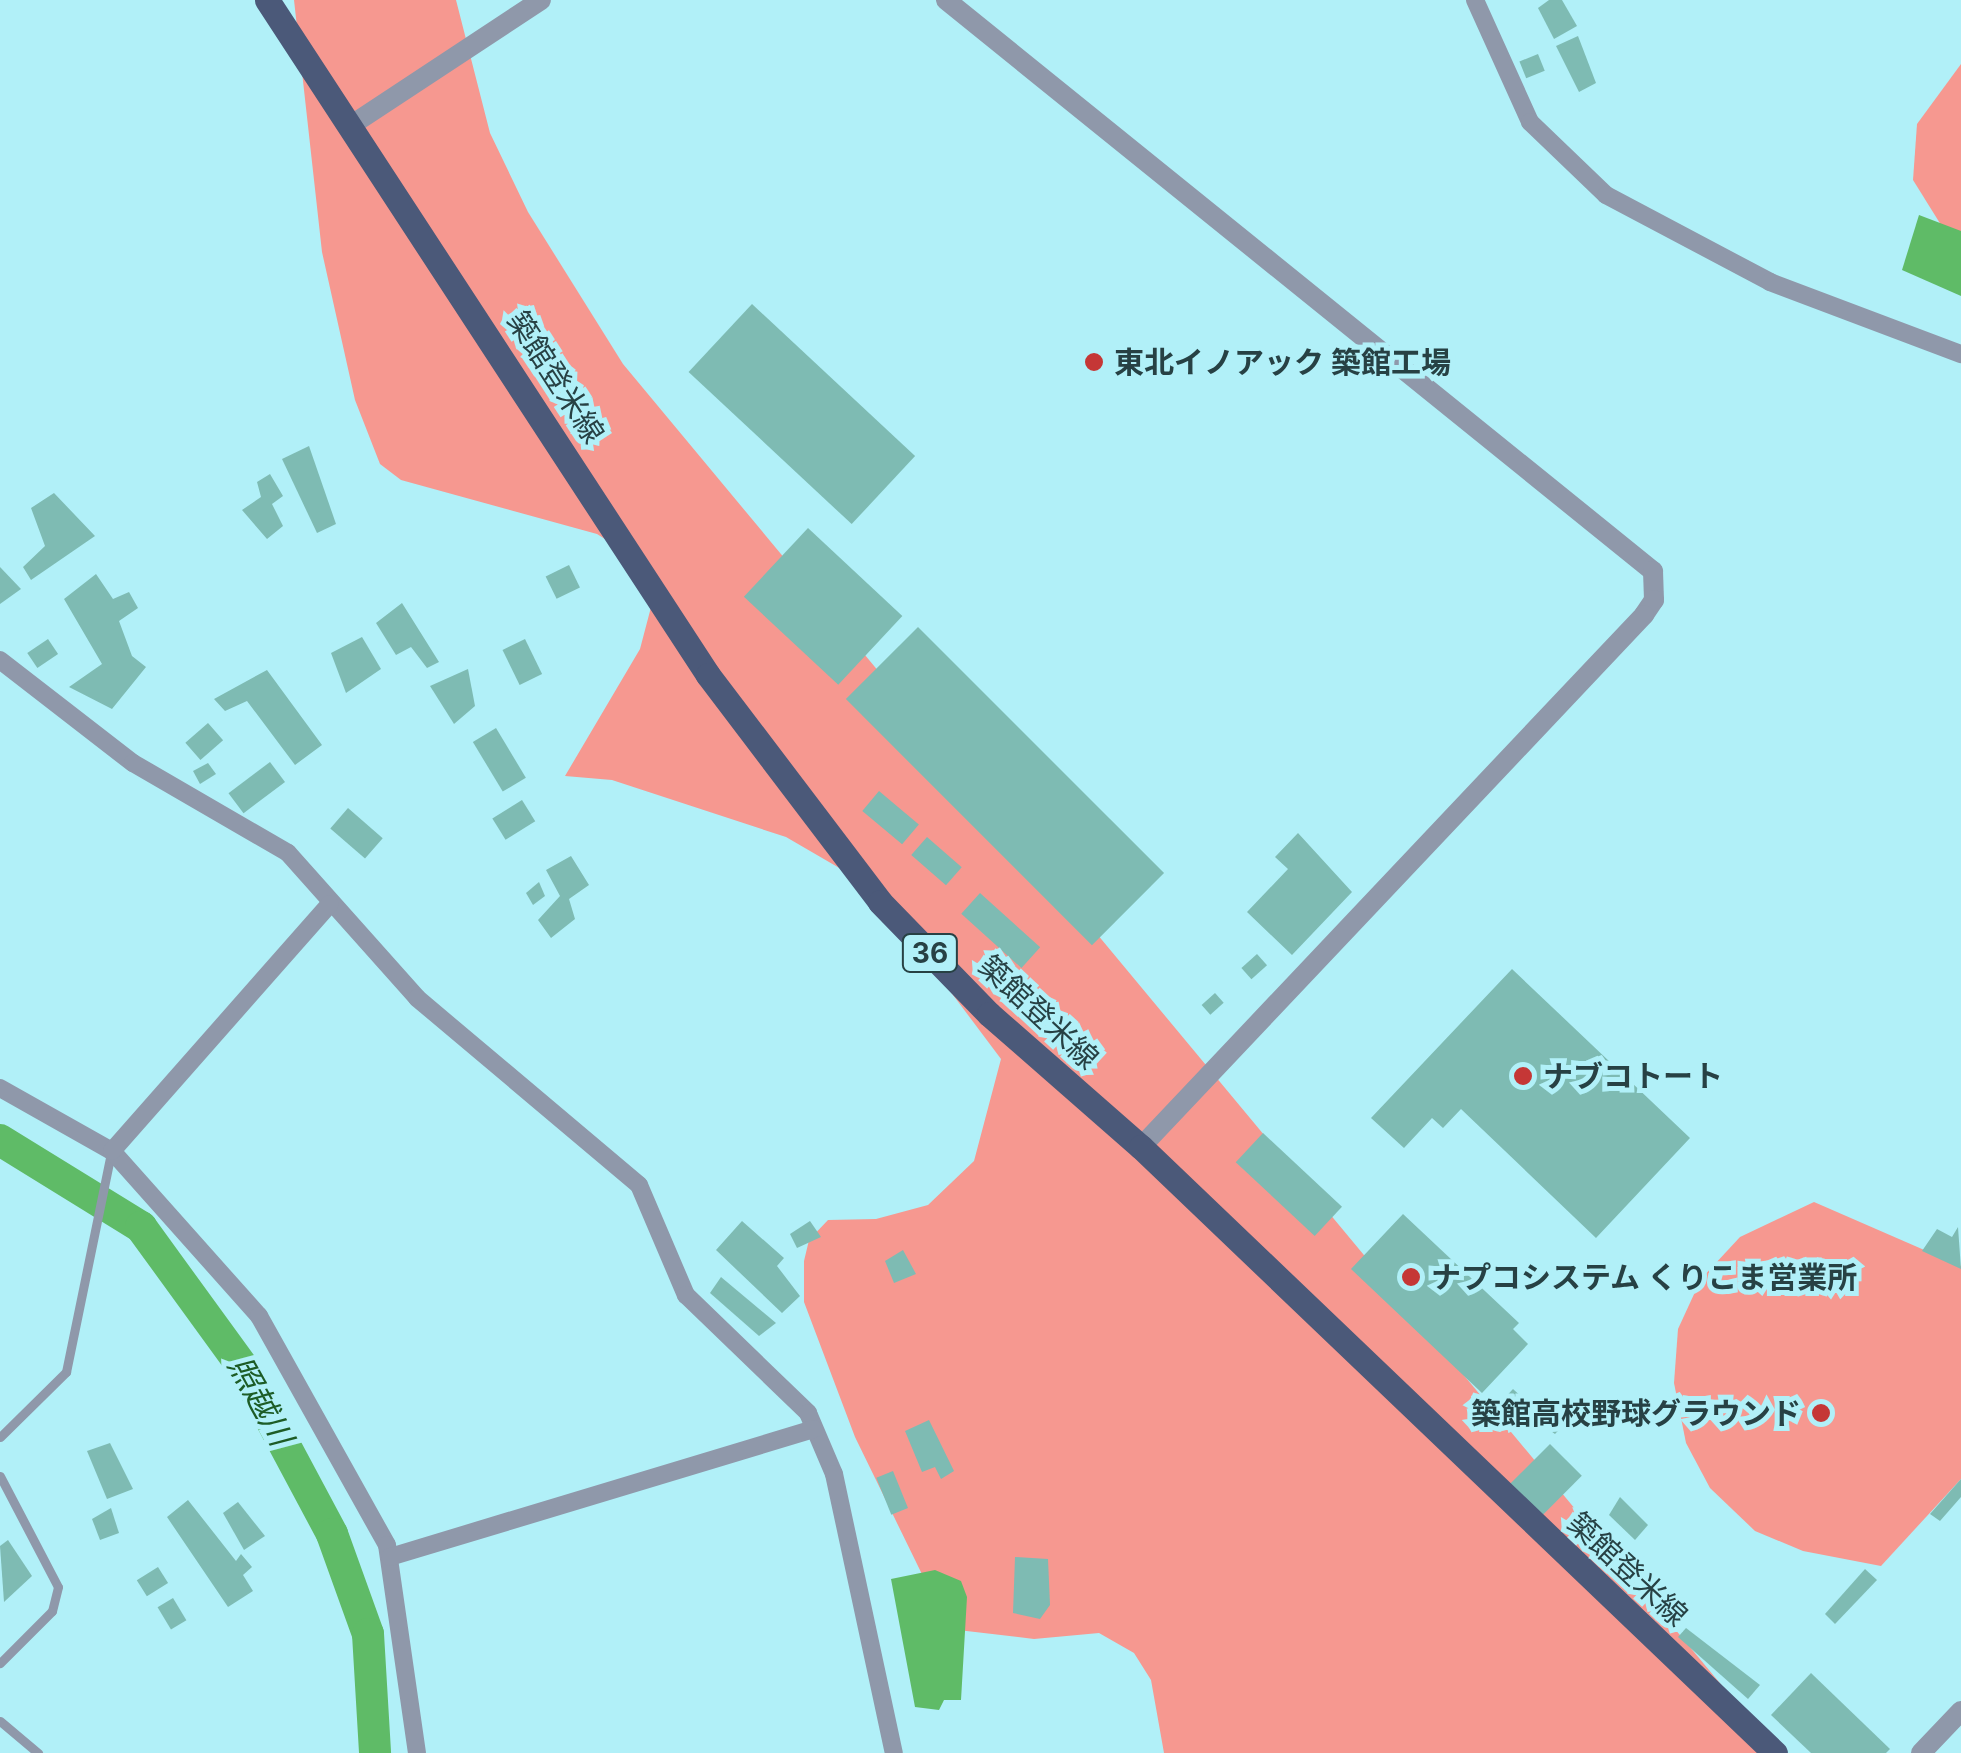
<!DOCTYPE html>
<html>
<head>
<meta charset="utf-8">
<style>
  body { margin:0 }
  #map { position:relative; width:1961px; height:1753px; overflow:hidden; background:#b1f0f8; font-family:Inter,"Noto Sans JP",sans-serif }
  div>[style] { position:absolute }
  .green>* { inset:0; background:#f69890 }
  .water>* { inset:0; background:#5fbb67 }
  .river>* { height:32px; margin:-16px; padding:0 16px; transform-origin:16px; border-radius:16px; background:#5fbb67 }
  .building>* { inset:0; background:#7ebbb3; transform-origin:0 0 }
  .service>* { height:9px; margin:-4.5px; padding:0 4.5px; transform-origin:4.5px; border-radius:4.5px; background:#8f98aa }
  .minor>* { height:18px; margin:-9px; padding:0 9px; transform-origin:9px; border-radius:9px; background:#8f98aa }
  .tertiary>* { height:20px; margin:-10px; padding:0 10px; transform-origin:10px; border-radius:10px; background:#8f98aa }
  .primary>* { height:25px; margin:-12.5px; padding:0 12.5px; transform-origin:12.5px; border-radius:12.5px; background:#4b5979 }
  .dots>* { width:28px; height:28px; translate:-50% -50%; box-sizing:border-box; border:5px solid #b1f0f8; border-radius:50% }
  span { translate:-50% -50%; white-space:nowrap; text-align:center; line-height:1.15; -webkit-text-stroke:10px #b1f0f8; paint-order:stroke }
  .shield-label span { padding:2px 8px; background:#b1f0f8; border:2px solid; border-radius:8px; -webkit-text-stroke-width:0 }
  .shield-label { font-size:28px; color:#274144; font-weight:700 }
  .poi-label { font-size:30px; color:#274144; font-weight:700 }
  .left { translate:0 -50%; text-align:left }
  .right { translate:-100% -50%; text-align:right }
  .street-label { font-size:30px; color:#274144 }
  .water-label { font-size:32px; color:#1d5c26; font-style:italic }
</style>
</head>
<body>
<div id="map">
  <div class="green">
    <i style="clip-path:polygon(294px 0,456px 0,490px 133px,528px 212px,623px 364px,1778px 1753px,1164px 1753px,1151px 1680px,1134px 1653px,1099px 1633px,1034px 1639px,958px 1630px,938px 1607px,855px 1437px,804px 1302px,804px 1261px,809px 1240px,828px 1220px,876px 1219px,928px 1205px,974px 1161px,1001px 1059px,872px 887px,786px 837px,612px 780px,565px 776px,640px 649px,655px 592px,635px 558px,597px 534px,401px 480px,380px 464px,355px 400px,322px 252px)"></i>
    <i style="clip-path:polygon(1961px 64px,1961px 257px,1913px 180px,1917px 124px)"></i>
    <i style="clip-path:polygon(1814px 1202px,1961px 1266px,1961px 1479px,1881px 1566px,1803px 1551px,1755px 1531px,1710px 1488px,1686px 1443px,1674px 1383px,1678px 1329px,1701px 1279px,1740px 1237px)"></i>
  </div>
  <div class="water">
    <i style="clip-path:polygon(1919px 215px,1961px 231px,1961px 296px,1902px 270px)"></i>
    <i style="clip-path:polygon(935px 1570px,961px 1581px,967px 1597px,961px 1700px,944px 1700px,939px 1710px,915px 1707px,891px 1579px)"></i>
  </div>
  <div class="river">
    <i style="left:0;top:1140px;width:166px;rotate:31.7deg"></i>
    <i style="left:141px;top:1227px;width:175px;rotate:54deg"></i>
    <i style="left:244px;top:1369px;width:187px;rotate:61.9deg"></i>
    <i style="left:332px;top:1534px;width:106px;rotate:70.2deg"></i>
    <i style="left:368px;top:1634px;width:119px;rotate:86.6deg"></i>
  </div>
  <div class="building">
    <i style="clip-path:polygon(1549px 0,1562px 0,1577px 26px,1554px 39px,1538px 8px)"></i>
    <i style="clip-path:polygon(1578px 36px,1596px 83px,1579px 92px,1556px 46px)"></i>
    <i style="left:1538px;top:54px;width:18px;height:20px;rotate:68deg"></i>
    <i style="left:752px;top:304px;width:223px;height:93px;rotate:43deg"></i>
    <i style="clip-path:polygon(309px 446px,336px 524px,317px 533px,282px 459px)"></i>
    <i style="clip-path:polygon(270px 474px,283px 496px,272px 504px,283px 526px,267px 539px,242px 510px,261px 497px,257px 482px)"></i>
    <i style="clip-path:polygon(54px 493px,95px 536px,31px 580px,23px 567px,45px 546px,31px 508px)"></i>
    <i style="left:808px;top:528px;width:129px;height:94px;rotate:43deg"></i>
    <i style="left:569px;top:565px;width:25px;height:26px;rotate:64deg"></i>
    <i style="clip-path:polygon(0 567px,21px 589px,0 604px)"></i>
    <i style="clip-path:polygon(96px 574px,113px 599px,129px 592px,138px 608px,119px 621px,132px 656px,146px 667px,112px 709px,69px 687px,102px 664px,64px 599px)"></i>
    <i style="clip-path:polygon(402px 603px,439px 662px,427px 668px,411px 647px,396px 655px,376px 623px)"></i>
    <i style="left:918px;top:627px;width:348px;height:102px;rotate:45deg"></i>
    <i style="clip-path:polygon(362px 637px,381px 669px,346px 693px,331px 653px)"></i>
    <i style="left:48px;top:639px;width:18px;height:25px;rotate:56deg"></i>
    <i style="left:525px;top:639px;width:39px;height:25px;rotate:64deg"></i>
    <i style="clip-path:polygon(468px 669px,475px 706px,454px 724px,430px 686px)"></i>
    <i style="clip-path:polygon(267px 670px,322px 745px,295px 765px,247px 701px,225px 711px,214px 699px)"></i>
    <i style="left:208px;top:723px;width:23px;height:30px;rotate:49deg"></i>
    <i style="left:496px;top:728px;width:58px;height:27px;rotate:59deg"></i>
    <i style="left:270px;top:762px;width:25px;height:52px;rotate:53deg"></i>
    <i style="clip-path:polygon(208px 763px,216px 774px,200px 784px,193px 771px)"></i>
    <i style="left:879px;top:791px;width:52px;height:26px;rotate:40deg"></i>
    <i style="left:522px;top:800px;width:25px;height:35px;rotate:58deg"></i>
    <i style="left:348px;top:808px;width:46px;height:27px;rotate:41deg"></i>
    <i style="clip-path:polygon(1298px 833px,1352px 892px,1292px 955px,1247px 912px,1288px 869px,1275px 857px)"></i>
    <i style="left:927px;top:837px;width:46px;height:24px;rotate:41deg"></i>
    <i style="clip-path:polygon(571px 856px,589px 885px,569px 899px,575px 919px,551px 938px,538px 920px,560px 896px,546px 870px)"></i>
    <i style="clip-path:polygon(539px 882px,545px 896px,533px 905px,526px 893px)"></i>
    <i style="left:980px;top:893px;width:81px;height:28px;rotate:42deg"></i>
    <i style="left:1257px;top:954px;width:15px;height:21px;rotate:48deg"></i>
    <i style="clip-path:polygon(1512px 969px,1690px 1138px,1596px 1238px,1461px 1109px,1443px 1128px,1432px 1118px,1404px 1148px,1371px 1118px)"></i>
    <i style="left:1215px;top:993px;width:13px;height:18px;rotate:48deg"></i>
    <i style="left:1263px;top:1133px;width:108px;height:40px;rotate:43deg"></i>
    <i style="clip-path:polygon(1403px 1214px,1519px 1323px,1513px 1329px,1528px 1344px,1482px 1393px,1351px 1269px)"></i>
    <i style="clip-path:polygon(742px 1221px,784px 1258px,777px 1266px,800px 1296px,782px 1313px,716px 1250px)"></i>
    <i style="clip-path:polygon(810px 1221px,821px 1237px,797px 1248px,790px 1234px)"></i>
    <i style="clip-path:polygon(1958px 1227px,1961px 1269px,1922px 1251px,1937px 1229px,1952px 1237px)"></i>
    <i style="clip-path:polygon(903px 1250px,916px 1274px,894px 1283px,885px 1261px)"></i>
    <i style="clip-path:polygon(721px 1277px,776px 1323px,759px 1336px,710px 1293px)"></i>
    <i style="left:1513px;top:1389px;width:23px;height:20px;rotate:43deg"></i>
    <i style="clip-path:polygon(1549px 1402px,1568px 1420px,1555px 1434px,1533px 1418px)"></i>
    <i style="clip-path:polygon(929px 1420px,954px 1471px,941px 1479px,935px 1467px,922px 1472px,905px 1431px)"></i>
    <i style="clip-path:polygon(110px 1443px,133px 1489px,107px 1499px,87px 1451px)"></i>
    <i style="left:1550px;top:1444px;width:45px;height:56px;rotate:45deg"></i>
    <i style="left:893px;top:1471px;width:40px;height:18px;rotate:68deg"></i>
    <i style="clip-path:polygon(1961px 1479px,1961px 1497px,1940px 1521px,1930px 1514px)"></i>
    <i style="clip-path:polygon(1620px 1497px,1648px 1525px,1635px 1540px,1609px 1515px)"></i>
    <i style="clip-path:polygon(188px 1500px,236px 1561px,241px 1554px,252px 1567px,243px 1575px,253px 1591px,228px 1607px,167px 1517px)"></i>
    <i style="clip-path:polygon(238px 1502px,265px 1536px,244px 1550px,223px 1513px)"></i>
    <i style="clip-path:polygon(111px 1508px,119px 1533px,100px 1540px,92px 1519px)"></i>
    <i style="clip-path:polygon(8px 1540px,32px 1576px,4px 1602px,0 1546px)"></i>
    <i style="clip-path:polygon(1015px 1557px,1048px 1559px,1050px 1605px,1040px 1619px,1013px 1613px)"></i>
    <i style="left:158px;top:1567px;width:19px;height:25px;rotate:58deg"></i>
    <i style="clip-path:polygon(1865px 1569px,1877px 1580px,1835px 1624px,1825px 1614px)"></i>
    <i style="left:173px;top:1598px;width:26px;height:18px;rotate:59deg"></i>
    <i style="clip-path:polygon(1686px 1628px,1760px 1685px,1748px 1699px,1678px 1637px)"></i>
    <i style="clip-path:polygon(1811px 1673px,1890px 1749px,1886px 1753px,1811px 1753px,1771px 1715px)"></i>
  </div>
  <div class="service">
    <i style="left:0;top:1437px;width:93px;rotate:-44.6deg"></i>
    <i style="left:66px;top:1372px;width:224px;rotate:-78.4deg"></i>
    <i style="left:0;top:1476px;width:125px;rotate:62.4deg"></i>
    <i style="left:58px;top:1587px;width:25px;rotate:104deg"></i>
    <i style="left:52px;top:1611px;width:74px;rotate:135deg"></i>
    <i style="left:0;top:1721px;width:50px;rotate:40.1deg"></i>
  </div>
  <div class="minor">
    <i style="left:1475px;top:0;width:134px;rotate:65.7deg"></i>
    <i style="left:1530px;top:122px;width:105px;rotate:43.8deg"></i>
    <i style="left:1606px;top:195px;width:186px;rotate:27.9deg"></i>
    <i style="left:1770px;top:282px;width:204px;rotate:20.7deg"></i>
    <i style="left:0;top:660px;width:168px;rotate:37.8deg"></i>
    <i style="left:133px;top:763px;width:179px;rotate:30.1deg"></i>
    <i style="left:288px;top:853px;width:194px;rotate:48.3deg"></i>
    <i style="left:417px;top:998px;width:290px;rotate:40.1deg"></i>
    <i style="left:639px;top:1185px;width:120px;rotate:66.9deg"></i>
    <i style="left:686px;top:1295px;width:170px;rotate:44deg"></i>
    <i style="left:808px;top:1413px;width:66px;rotate:66.9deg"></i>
    <i style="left:834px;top:1474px;width:285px;rotate:77.9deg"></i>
    <i style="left:0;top:1088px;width:129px;rotate:29.4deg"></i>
    <i style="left:112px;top:1151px;width:221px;rotate:48.3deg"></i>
    <i style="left:259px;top:1316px;width:262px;rotate:60.8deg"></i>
    <i style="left:387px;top:1545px;width:210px;rotate:81.8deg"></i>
    <i style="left:112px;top:1151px;width:329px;rotate:-48.6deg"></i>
    <i style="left:390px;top:1557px;width:443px;rotate:-16.8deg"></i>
  </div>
  <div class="tertiary">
    <i style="left:946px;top:0;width:909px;rotate:38.93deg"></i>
    <i style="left:1653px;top:571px;width:29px;rotate:88deg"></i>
    <i style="left:1654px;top:600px;width:18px;rotate:124deg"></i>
    <i style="left:1644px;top:615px;width:732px;rotate:133.4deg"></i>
    <i style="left:353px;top:124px;width:225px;rotate:-33.4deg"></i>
    <i style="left:1921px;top:1753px;width:58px;rotate:-46.4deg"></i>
  </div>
  <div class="primary">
    <i style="left:267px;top:0;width:806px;rotate:56.84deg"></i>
    <i style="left:708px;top:675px;width:285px;rotate:52.8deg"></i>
    <i style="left:880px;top:902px;width:156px;rotate:45.8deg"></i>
    <i style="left:989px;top:1014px;width:202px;rotate:41.2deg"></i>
    <i style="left:1141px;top:1147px;width:877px;rotate:43.71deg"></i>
  </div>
  <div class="dots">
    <i style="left:1094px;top:362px;background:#c53736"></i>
    <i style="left:1523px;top:1076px;background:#c53736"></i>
    <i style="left:1411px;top:1277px;background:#c53736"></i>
    <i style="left:1821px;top:1413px;background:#c53736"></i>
  </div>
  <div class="shield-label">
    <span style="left:930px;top:953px">36</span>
  </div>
  <div class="poi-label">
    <span class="left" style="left:1114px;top:362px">東北イノアック 築館工場</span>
    <span class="left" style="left:1543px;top:1076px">ナブコトート</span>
    <span class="left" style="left:1431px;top:1277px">ナプコシステム くりこま営業所</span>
    <span class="right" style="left:1801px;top:1413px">築館高校野球グラウンド</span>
  </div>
  <div class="street-label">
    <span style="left:556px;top:377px;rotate:57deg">築館登米線</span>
    <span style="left:1039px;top:1012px;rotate:43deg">築館登米線</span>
    <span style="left:1628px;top:1569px;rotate:43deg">築館登米線</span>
  </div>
  <div class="water-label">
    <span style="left:260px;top:1401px;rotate:61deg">照越川</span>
  </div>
</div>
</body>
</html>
